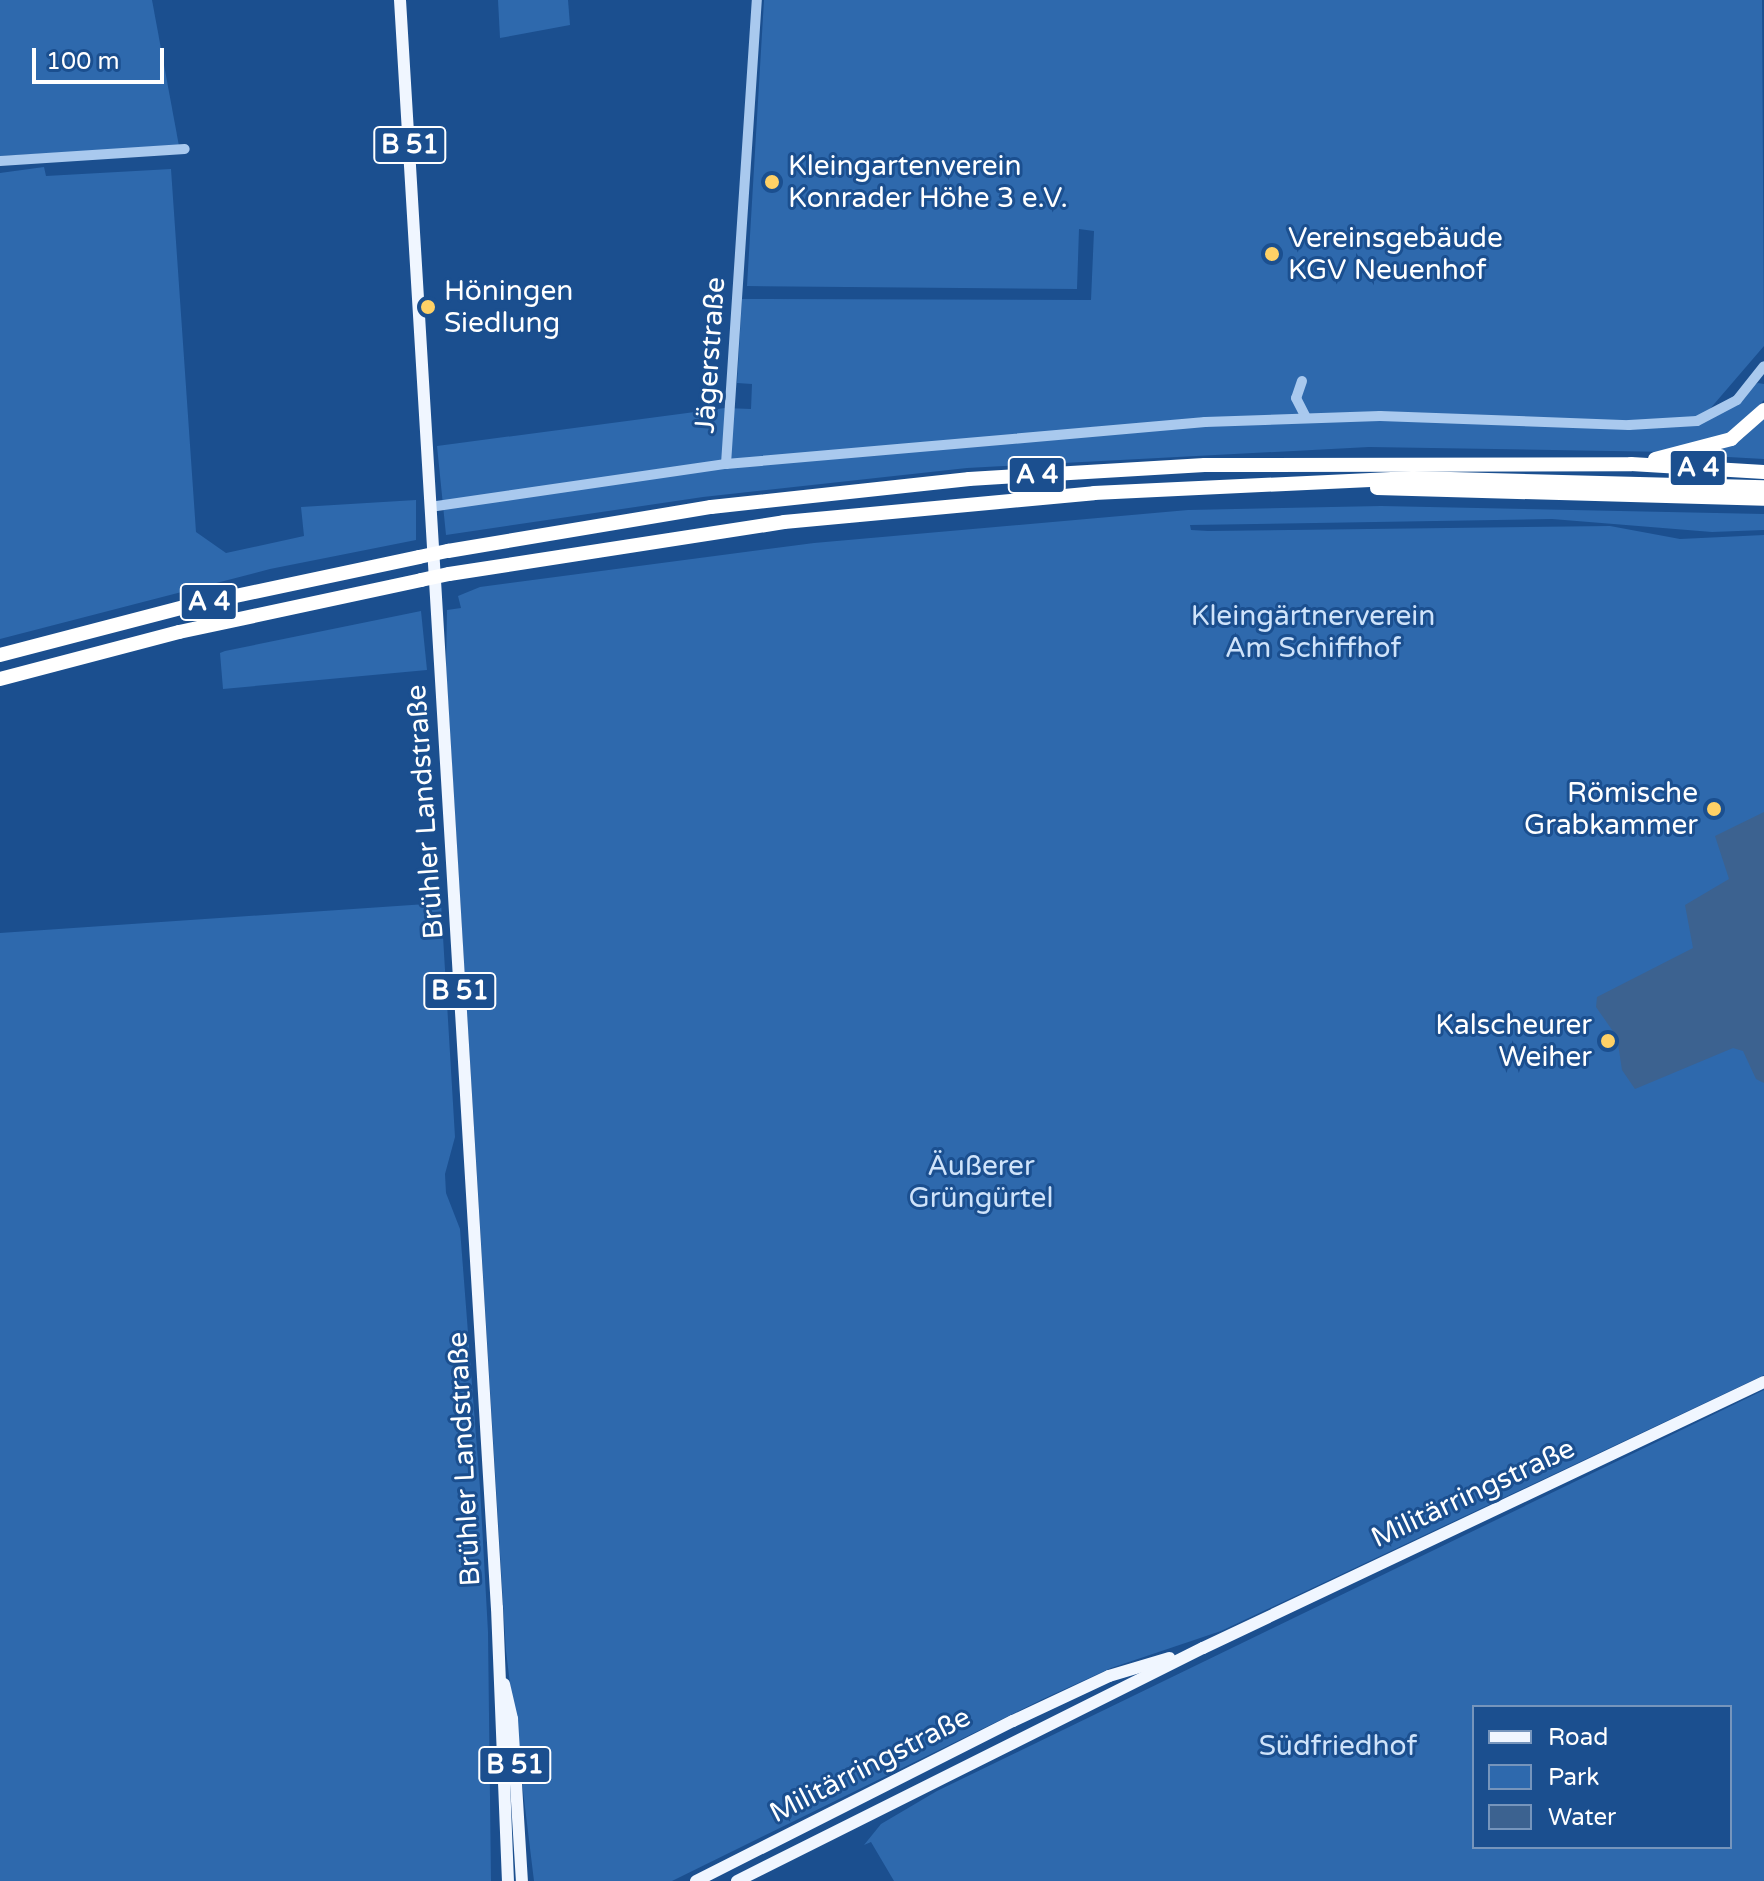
<!DOCTYPE html>
<html>
<head>
<meta charset="utf-8">
<style>
  body { margin:0 }
  #map { position:relative; width:1764px; height:1881px; overflow:hidden; background:#1b4f8f; font-family:"Varela Round",sans-serif }
  div>[style] { position:absolute }
  .green>* { inset:0; background:#2e69ad }
  .water>* { inset:0; background:#3c6290 }
  .minor>* { height:10px; margin:-5px; padding:0 5px; transform-origin:5px; border-radius:5px; background:#a9c9ee }
  .major>* { height:12px; margin:-6px; padding:0 6px; transform-origin:6px; border-radius:6px; background:#f0f6ff }
  .highway>* { height:14px; margin:-7px; padding:0 7px; transform-origin:7px; border-radius:7px; background:#fff }
  .highway-bridge>* { height:14px; margin:-7px; padding:0 7px; transform-origin:7px; border-radius:7px; background:#fff }
  .dots>* { width:22px; height:22px; translate:-50% -50%; box-sizing:border-box; border:4px solid #1b4f8f; border-radius:50% }
  span { translate:-50% -50%; white-space:nowrap; text-align:center; line-height:1.15; -webkit-text-stroke:6px #1b4f8f; paint-order:stroke }
  .shield-label span { padding:2px 6px; background:#1b4f8f; border:2px solid; border-radius:6px; -webkit-text-stroke-width:0 }
  .shield-label { font-size:26px; color:#fff; font-weight:700 }
  .poi-label { font-size:28px; color:#fff }
  .left { translate:0 -50%; text-align:left }
  .right { translate:-100% -50%; text-align:right }
  .street-label { font-size:28px; color:#fff }
  .park-label { font-size:28px; color:#cfe3fa }
  .legend { position:absolute; left:1472px; top:1705px; width:260px; height:144px; box-sizing:border-box; background:#1b4f8f; border:2px solid #7695bc; margin:0; padding:10px 14px; list-style:none; font-size:24px; color:#fff }
  .legend li { display:flex; align-items:center; gap:16px; height:40px }
  .legend b { width:40px; border:2px solid #7695bc }
  .scale { position:absolute; left:32px; top:48px; width:132px; height:36px; box-sizing:border-box; border:4px solid #fff; border-top:0; padding-left:10px; font-size:24px; line-height:28px; white-space:nowrap; color:#fff; -webkit-text-stroke:6px #1b4f8f; paint-order:stroke }
</style>
</head>
<body>
<div id="map">
  <div class="green">
    <i style="clip-path:polygon(0 0,152px 0,179px 146px,0 156px)"></i>
    <i style="clip-path:polygon(498px 0,568px 0,570px 25px,500px 38px)"></i>
    <i style="clip-path:polygon(764px 0,1762px 0,1764px 346px,1709px 410px,1758px 383px,1764px 384px,1764px 400px,1737px 429px,1716px 441px,1671px 452px,1369px 447px,967px 468px,703px 497px,446px 535px,437px 446px,725px 408px,751px 409px,752px 384px,737px 383px,742px 299px,1091px 300px,1094px 231px,1079px 229px,1077px 289px,747px 286px)"></i>
    <i style="clip-path:polygon(44px 167px,46px 176px,171px 169px,196px 532px,226px 553px,304px 536px,301px 507px,416px 500px,416px 540px,270px 569px,0 639px,0 173px)"></i>
    <i style="clip-path:polygon(1764px 418px,1764px 459px,1710px 456px,1743px 438px)"></i>
    <i style="clip-path:polygon(1381px 506px,1764px 514px,1764px 530px,1712px 532px,1552px 519px,1190px 525px,1191px 530px,1208px 531px,1610px 526px,1680px 539px,1764px 535px,1764px 1375px,1221px 1631px,1111px 1668px,1043px 1699px,672px 1881px,534px 1881px,506px 1651px,446px 669px,447px 610px,461px 608px,458px 596px,480px 587px,814px 543px,1188px 510px)"></i>
    <i style="clip-path:polygon(421px 611px,427px 670px,223px 689px,220px 653px,225px 651px)"></i>
    <i style="clip-path:polygon(441px 903px,455px 1137px,445px 1174px,446px 1193px,460px 1229px,480px 1488px,488px 1632px,491px 1881px,0 1881px,0 933px)"></i>
    <i style="clip-path:polygon(evenodd,1764px 1390px,1764px 1881px,894px 1881px,871px 1842px,864px 1845px,881px 1824px,937px 1791px,1764px 1390px,1474px 1707px,1730px 1707px,1730px 1847px,1474px 1847px,1474px 1707px)"></i>
  </div>
  <div class="water">
    <i style="clip-path:polygon(1764px 812px,1764px 1083px,1756px 1079px,1743px 1051px,1733px 1048px,1635px 1089px,1622px 1070px,1617px 1037px,1596px 1007px,1597px 997px,1693px 948px,1685px 905px,1729px 879px,1715px 836px)"></i>
  </div>
  <div class="minor">
    <i style="left:0;top:161px;width:185px;rotate:-3.7deg"></i>
    <i style="left:1302px;top:381px;width:18px;rotate:109deg"></i>
    <i style="left:1296px;top:398px;width:22px;rotate:63deg"></i>
    <i style="left:726px;top:464px;width:481px;rotate:-5deg"></i>
    <i style="left:1205px;top:422px;width:175px;rotate:-2deg"></i>
    <i style="left:1380px;top:416px;width:249px;rotate:2.1deg"></i>
    <i style="left:1629px;top:425px;width:68px;rotate:-3.4deg"></i>
    <i style="left:1697px;top:421px;width:45px;rotate:-27.7deg"></i>
    <i style="left:1737px;top:400px;width:43px;rotate:-51.5deg"></i>
    <i style="left:430px;top:507px;width:299px;rotate:-8.3deg"></i>
    <i style="left:726px;top:464px;width:465px;rotate:-86.2deg"></i>
  </div>
  <div class="major">
    <i style="left:400px;top:0;width:1611px;rotate:86.55deg"></i>
    <i style="left:497px;top:1608px;width:273px;rotate:87.7deg"></i>
    <i style="left:504px;top:1684px;width:36px;rotate:77deg"></i>
    <i style="left:512px;top:1719px;width:162px;rotate:86.5deg"></i>
    <i style="left:696px;top:1881px;width:355px;rotate:-26.8deg"></i>
    <i style="left:1013px;top:1721px;width:106px;rotate:-25.1deg"></i>
    <i style="left:1109px;top:1676px;width:63px;rotate:-16.7deg"></i>
    <i style="left:737px;top:1881px;width:521px;rotate:-26.57deg"></i>
    <i style="left:1203px;top:1648px;width:621px;rotate:-25.37deg"></i>
  </div>
  <div class="highway">
    <i style="left:1655px;top:459px;width:79px;rotate:-14.7deg"></i>
    <i style="left:1731px;top:439px;width:44px;rotate:-41.3deg"></i>
    <i style="left:1377px;top:488px;width:387px;rotate:1.6deg"></i>
    <i style="left:448px;top:551px;width:267px;rotate:-9.5deg"></i>
    <i style="left:711px;top:507px;width:260px;rotate:-6.2deg"></i>
    <i style="left:969px;top:479px;width:236px;rotate:-3.4deg"></i>
    <i style="left:1205px;top:465px;width:426px;rotate:-0.1deg"></i>
    <i style="left:1631px;top:464px;width:133px;rotate:3.4deg"></i>
    <i style="left:449px;top:574px;width:339px;rotate:-8.8deg"></i>
    <i style="left:784px;top:522px;width:311px;rotate:-5.3deg"></i>
    <i style="left:1094px;top:493px;width:319px;rotate:-2.7deg"></i>
    <i style="left:1413px;top:478px;width:351px;rotate:1.5deg"></i>
    <i style="left:0;top:655px;width:190px;rotate:-14.6deg"></i>
    <i style="left:184px;top:607px;width:240px;rotate:-12deg"></i>
    <i style="left:0;top:679px;width:185px;rotate:-14.7deg"></i>
    <i style="left:179px;top:632px;width:248px;rotate:-12.1deg"></i>
  </div>
  <div class="highway-bridge">
    <i style="left:419px;top:557px;width:30px;rotate:-12deg"></i>
    <i style="left:421px;top:580px;width:29px;rotate:-12deg"></i>
  </div>
  <div class="dots">
    <i style="left:772px;top:182px;background:#ffd166"></i>
    <i style="left:1272px;top:254px;background:#ffd166"></i>
    <i style="left:428px;top:307px;background:#ffd166"></i>
    <i style="left:1714px;top:809px;background:#ffd166"></i>
    <i style="left:1608px;top:1041px;background:#ffd166"></i>
  </div>
  <div class="shield-label">
    <span style="left:410px;top:145px">B 51</span>
    <span style="left:1698px;top:468px">A 4</span>
    <span style="left:1037px;top:475px">A 4</span>
    <span style="left:209px;top:602px">A 4</span>
    <span style="left:460px;top:991px">B 51</span>
    <span style="left:515px;top:1765px">B 51</span>
  </div>
  <div class="poi-label">
    <span class="left" style="left:788px;top:182px">Kleingartenverein<br>Konrader Höhe 3 e.V.</span>
    <span class="left" style="left:1288px;top:254px">Vereinsgebäude<br>KGV Neuenhof</span>
    <span class="left" style="left:444px;top:307px">Höningen<br>Siedlung</span>
    <span class="right" style="left:1698px;top:809px">Römische<br>Grabkammer</span>
    <span class="right" style="left:1592px;top:1041px">Kalscheurer<br>Weiher</span>
  </div>
  <div class="street-label">
    <span style="left:710px;top:355px;rotate:-86deg">Jägerstraße</span>
    <span style="left:425px;top:812px;rotate:-94deg">Brühler Landstraße</span>
    <span style="left:464px;top:1459px;rotate:-93deg">Brühler Landstraße</span>
    <span style="left:1473px;top:1493px;rotate:-25deg">Militärringstraße</span>
    <span style="left:870px;top:1765px;rotate:-27deg">Militärringstraße</span>
  </div>
  <div class="park-label">
    <span style="left:1313px;top:632px">Kleingärtnerverein<br>Am Schiffhof</span>
    <span style="left:981px;top:1182px">Äußerer<br>Grüngürtel</span>
    <span style="left:1338px;top:1746px">Südfriedhof</span>
  </div>
  <ul class="legend">
  <li><b style="height:10px;background:#f0f6ff"></b>Road</li>
  <li><b style="height:22px;background:#2e69ad"></b>Park</li>
  <li><b style="height:22px;background:#3c6290"></b>Water</li>
  </ul>
  <div class="scale">100 m</div>
</div>
</body>
</html>
